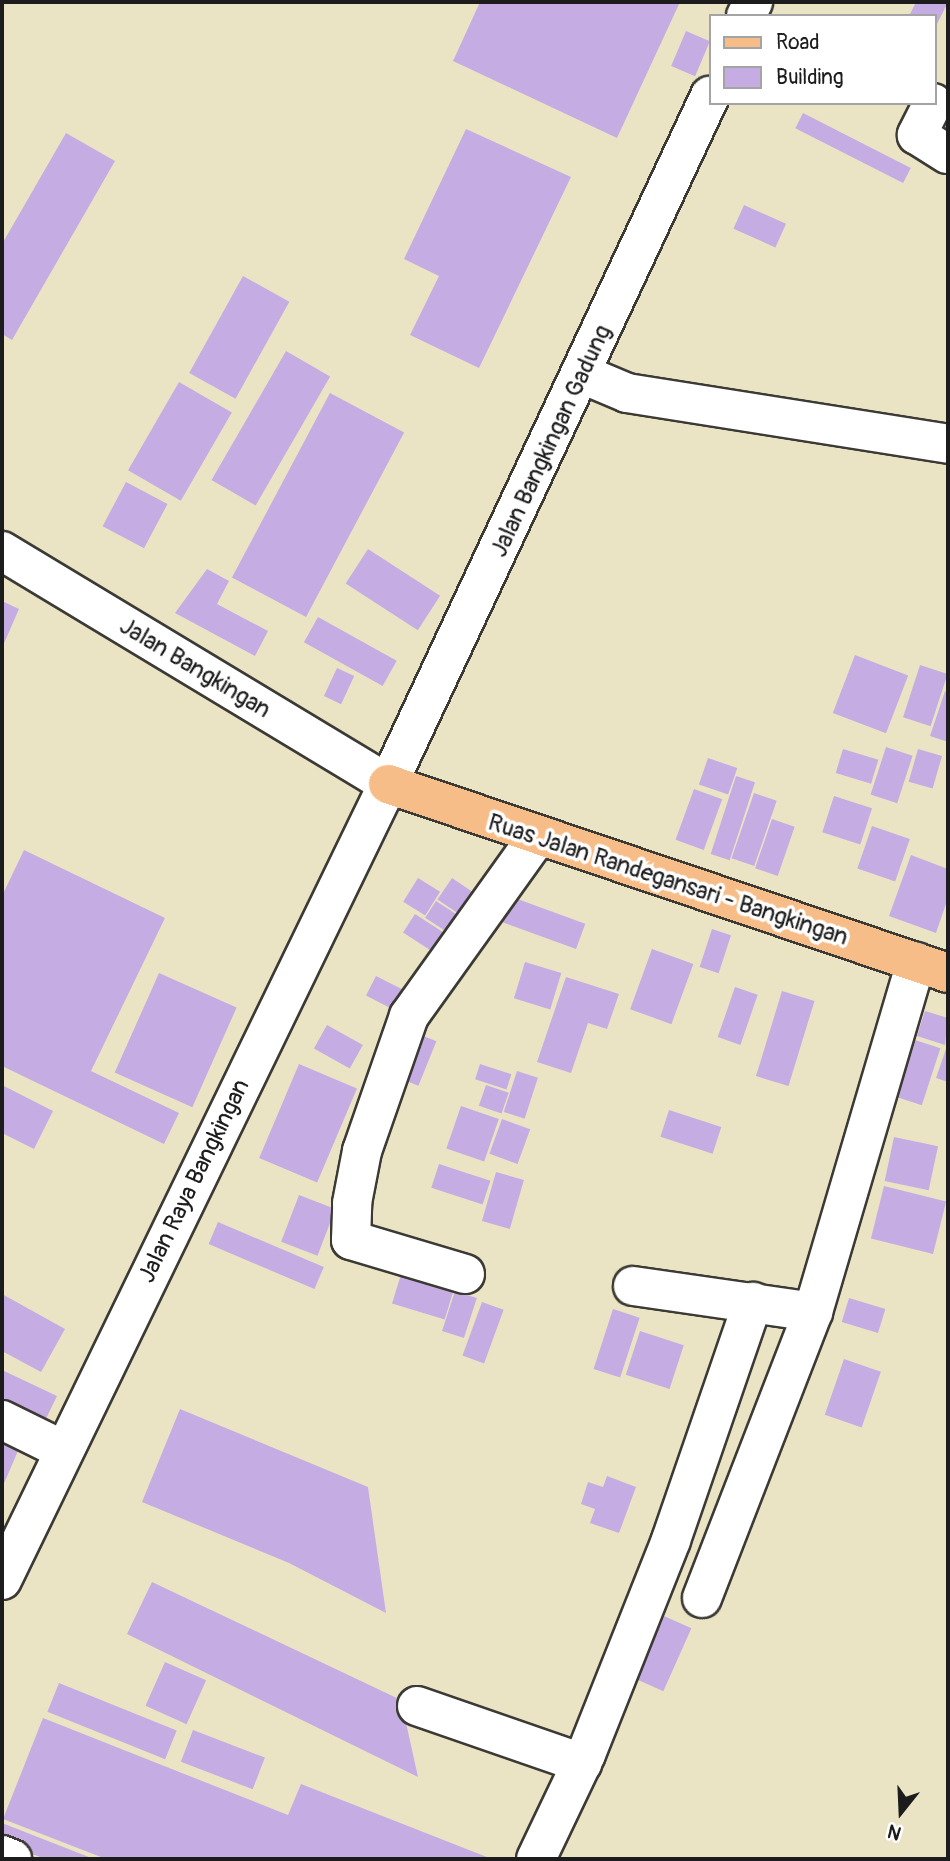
<!DOCTYPE html>
<html>
<head>
<meta charset="utf-8">
<style>
  body { margin:0 }
  #map { position:relative; width:950px; height:1861px; overflow:hidden; background:#ebe4c4; font-family:Pangolin,sans-serif }
  div>[style] { position:absolute }
  .building>* { inset:0; background:#c5ade3; transform-origin:0 0 }
  .roads { filter:drop-shadow(2px 0 #3b3a35) drop-shadow(-2px 0 #3b3a35) drop-shadow(0 2px #3b3a35) drop-shadow(0 -2px #3b3a35) }
  .minor>* { height:38px; margin:-19px; padding:0 19px; transform-origin:19px; border-radius:19px; background:#fff }
  .major>* { height:38px; margin:-19px; padding:0 19px; transform-origin:19px; border-radius:19px; background:#f7bd88 }
  span { translate:-50% -50%; white-space:nowrap; text-align:center; line-height:1.15; -webkit-text-stroke:7px #fff; paint-order:stroke }
  .street-label { font-size:24px; color:#1c1c1c }
  .frame { position:absolute; inset:0; border:4px solid #1c1c1c; pointer-events:none }
  .legend { position:absolute; left:709px; top:14px; width:228px; height:91px; box-sizing:border-box; background:#fff; border:2px solid #a4a4a4; margin:0; padding:9px 12px; list-style:none; font-size:21px; color:#1c1c1c }
  .legend li { display:flex; align-items:center; gap:14px; height:35px }
  .legend b { width:35px; border:2px solid #a4a4a4 }
  .north { position:absolute; left:866px; top:1777px; width:70px; height:70px; -webkit-text-stroke:5px #fff; paint-order:stroke; rotate:198deg; font-size:19px; font-weight:700; line-height:28px; text-align:center; color:#1c1c1c }
  .north::after { content:''; display:block; margin:auto; width:24px; height:32px; background:#1c1c1c; clip-path:polygon(50% 0,100% 100%,50% 72%,0 100%) }
</style>
</head>
<body>
<div id="map">
  <div class="building">
    <i style="clip-path:polygon(480px 2px,680px 2px,617px 138px,453px 61px)"></i>
    <i style="clip-path:polygon(916px 2px,948px 2px,934px 30px,934px 16px,909px 16px)"></i>
    <i style="left:686px;top:31px;width:26px;height:38px;rotate:23deg"></i>
    <i style="left:803px;top:113px;width:121px;height:17px;rotate:27deg"></i>
    <i style="clip-path:polygon(466px 129px,571px 177px,479px 368px,410px 335px,439px 276px,404px 259px)"></i>
    <i style="clip-path:polygon(66px 133px,115px 161px,12px 340px,2px 334px,2px 244px)"></i>
    <i style="left:744px;top:205px;width:46px;height:26px;rotate:24deg"></i>
    <i style="left:243px;top:276px;width:53px;height:111px;rotate:29deg"></i>
    <i style="left:286px;top:351px;width:51px;height:149px;rotate:30deg"></i>
    <i style="left:179px;top:382px;width:61px;height:102px;rotate:30deg"></i>
    <i style="left:330px;top:393px;width:84px;height:209px;rotate:28deg"></i>
    <i style="left:126px;top:482px;width:47px;height:50px;rotate:28deg"></i>
    <i style="left:368px;top:549px;width:86px;height:41px;rotate:33deg"></i>
    <i style="clip-path:polygon(207px 569px,229px 581px,217px 604px,268px 631px,255px 656px,175px 613px)"></i>
    <i style="clip-path:polygon(2px 601px,19px 609px,2px 648px)"></i>
    <i style="left:318px;top:617px;width:90px;height:29px;rotate:29deg"></i>
    <i style="left:855px;top:655px;width:57px;height:62px;rotate:21deg"></i>
    <i style="left:920px;top:665px;width:29px;height:55px;rotate:18deg"></i>
    <i style="left:337px;top:668px;width:19px;height:31px;rotate:25deg"></i>
    <i style="clip-path:polygon(945px 691px,948px 693px,948px 742px,930px 736px)"></i>
    <i style="left:886px;top:747px;width:28px;height:50px;rotate:18deg"></i>
    <i style="left:843px;top:749px;width:37px;height:25px;rotate:17deg"></i>
    <i style="left:918px;top:749px;width:25px;height:34px;rotate:16deg"></i>
    <i style="left:708px;top:758px;width:31px;height:28px;rotate:19deg"></i>
    <i style="left:736px;top:776px;width:20px;height:82px;rotate:18deg"></i>
    <i style="left:694px;top:789px;width:30px;height:54px;rotate:20deg"></i>
    <i style="left:754px;top:793px;width:24px;height:69px;rotate:19deg"></i>
    <i style="left:834px;top:796px;width:40px;height:38px;rotate:18deg"></i>
    <i style="left:772px;top:819px;width:24px;height:52px;rotate:19deg"></i>
    <i style="left:872px;top:826px;width:40px;height:45px;rotate:19deg"></i>
    <i style="clip-path:polygon(24px 850px,165px 918px,91px 1071px,179px 1113px,164px 1144px,2px 1066px,2px 896px)"></i>
    <i style="clip-path:polygon(911px 855px,948px 869px,948px 898px,936px 933px,889px 916px)"></i>
    <i style="left:418px;top:878px;width:26px;height:28px;rotate:32deg"></i>
    <i style="left:452px;top:878px;width:34px;height:26px;rotate:34deg"></i>
    <i style="left:512px;top:897px;width:78px;height:27px;rotate:20deg"></i>
    <i style="left:436px;top:901px;width:33px;height:20px;rotate:33deg"></i>
    <i style="left:415px;top:914px;width:35px;height:22px;rotate:33deg"></i>
    <i style="left:712px;top:929px;width:20px;height:40px;rotate:18deg"></i>
    <i style="left:652px;top:949px;width:44px;height:64px;rotate:20deg"></i>
    <i style="left:525px;top:962px;width:38px;height:38px;rotate:17deg"></i>
    <i style="left:159px;top:973px;width:85px;height:109px;rotate:24deg"></i>
    <i style="left:376px;top:976px;width:31px;height:22px;rotate:27deg"></i>
    <i style="clip-path:polygon(566px 977px,619px 994px,607px 1029px,588px 1023px,571px 1073px,537px 1062px)"></i>
    <i style="left:735px;top:987px;width:24px;height:53px;rotate:19deg"></i>
    <i style="left:782px;top:991px;width:34px;height:89px;rotate:17deg"></i>
    <i style="clip-path:polygon(925px 1011px,948px 1018px,945px 1045px,917px 1036px)"></i>
    <i style="left:327px;top:1025px;width:41px;height:27px;rotate:29deg"></i>
    <i style="left:416px;top:1033px;width:22px;height:48px;rotate:22deg"></i>
    <i style="left:909px;top:1038px;width:33px;height:60px;rotate:18deg"></i>
    <i style="clip-path:polygon(948px 1043px,948px 1082px,936px 1078px)"></i>
    <i style="left:299px;top:1064px;width:63px;height:102px;rotate:23deg"></i>
    <i style="left:480px;top:1064px;width:33px;height:16px;rotate:18deg"></i>
    <i style="left:517px;top:1071px;width:22px;height:43px;rotate:18deg"></i>
    <i style="clip-path:polygon(2px 1085px,53px 1111px,34px 1149px,2px 1133px)"></i>
    <i style="left:486px;top:1085px;width:24px;height:22px;rotate:19deg"></i>
    <i style="left:461px;top:1106px;width:40px;height:45px;rotate:19deg"></i>
    <i style="left:669px;top:1110px;width:55px;height:28px;rotate:18deg"></i>
    <i style="left:502px;top:1119px;width:30px;height:37px;rotate:20deg"></i>
    <i style="left:894px;top:1137px;width:45px;height:45px;rotate:12deg"></i>
    <i style="left:439px;top:1164px;width:54px;height:25px;rotate:18deg"></i>
    <i style="left:496px;top:1172px;width:29px;height:51px;rotate:16deg"></i>
    <i style="left:884px;top:1186px;width:64px;height:54px;rotate:14deg"></i>
    <i style="left:299px;top:1195px;width:39px;height:50px;rotate:21deg"></i>
    <i style="left:218px;top:1222px;width:115px;height:24px;rotate:23deg"></i>
    <i style="left:402px;top:1271px;width:55px;height:34px;rotate:17deg"></i>
    <i style="left:455px;top:1291px;width:23px;height:42px;rotate:18deg"></i>
    <i style="clip-path:polygon(2px 1294px,65px 1329px,41px 1372px,2px 1351px)"></i>
    <i style="left:849px;top:1298px;width:38px;height:25px;rotate:17deg"></i>
    <i style="left:482px;top:1302px;width:23px;height:57px;rotate:20deg"></i>
    <i style="left:613px;top:1309px;width:28px;height:63px;rotate:18deg"></i>
    <i style="left:640px;top:1331px;width:46px;height:46px;rotate:18deg"></i>
    <i style="left:844px;top:1359px;width:39px;height:59px;rotate:19deg"></i>
    <i style="clip-path:polygon(2px 1370px,57px 1396px,42px 1427px,2px 1408px)"></i>
    <i style="clip-path:polygon(180px 1409px,368px 1487px,386px 1613px,289px 1563px,142px 1502px)"></i>
    <i style="clip-path:polygon(2px 1444px,18px 1451px,2px 1488px)"></i>
    <i style="clip-path:polygon(607px 1476px,636px 1487px,619px 1533px,590px 1523px,595px 1509px,581px 1504px,588px 1482px,603px 1487px)"></i>
    <i style="clip-path:polygon(152px 1582px,401px 1700px,418px 1777px,127px 1634px)"></i>
    <i style="left:664px;top:1616px;width:30px;height:69px;rotate:24deg"></i>
    <i style="left:165px;top:1662px;width:45px;height:48px;rotate:24deg"></i>
    <i style="left:59px;top:1683px;width:127px;height:31px;rotate:22deg"></i>
    <i style="clip-path:polygon(43px 1718px,288px 1815px,301px 1784px,492px 1859px,106px 1859px,3px 1819px)"></i>
    <i style="left:193px;top:1730px;width:77px;height:34px;rotate:21deg"></i>
    <i style="clip-path:polygon(2px 1823px,94px 1859px,45px 1859px,2px 1842px)"></i>
  </div>
  <div class="roads">
    <div class="minor">
      <i style="left:746px;top:16px;width:16px;rotate:-63deg"></i>
      <i style="left:933px;top:103px;width:36px;rotate:117deg"></i>
      <i style="left:917px;top:135px;width:36px;rotate:32deg"></i>
      <i style="left:582px;top:374px;width:49px;rotate:22.9deg"></i>
      <i style="left:627px;top:393px;width:325px;rotate:9deg"></i>
      <i style="left:2px;top:551px;width:451px;rotate:31.1deg"></i>
      <i style="left:465px;top:1274px;width:119px;rotate:-163.4deg"></i>
      <i style="left:351px;top:1240px;width:37px;rotate:-88deg"></i>
      <i style="left:352px;top:1203px;width:53px;rotate:-79.1deg"></i>
      <i style="left:362px;top:1151px;width:143px;rotate:-70.8deg"></i>
      <i style="left:409px;top:1016px;width:220px;rotate:-54.4deg"></i>
      <i style="left:633px;top:1286px;width:182px;rotate:8.2deg"></i>
      <i style="left:2px;top:1420px;width:68px;rotate:26.2deg"></i>
      <i style="left:2px;top:1580px;width:885px;rotate:-64.13deg"></i>
      <i style="left:388px;top:784px;width:760px;rotate:-64.92deg"></i>
      <i style="left:702px;top:1598px;width:307px;rotate:-68.8deg"></i>
      <i style="left:813px;top:1312px;width:365px;rotate:-73.6deg"></i>
      <i style="left:417px;top:1706px;width:175px;rotate:19.1deg"></i>
      <i style="left:2px;top:1855px;width:11px;rotate:22deg"></i>
      <i style="left:536px;top:1859px;width:116px;rotate:-64.5deg"></i>
      <i style="left:586px;top:1754px;width:230px;rotate:-68.3deg"></i>
      <i style="left:671px;top:1540px;width:252px;rotate:-71deg"></i>
    </div>
    <div class="major">
      <i style="left:388px;top:784px;width:591px;rotate:18.65deg"></i>
    </div>
  </div>
  <div class="street-label">
    <span style="left:551px;top:441px;rotate:-65deg">Jalan Bangkingan Gadung</span>
    <span style="left:195px;top:668px;rotate:31deg">Jalan Bangkingan</span>
    <span style="left:668px;top:880px;rotate:18deg">Ruas Jalan Randegansari - Bangkingan</span>
    <span style="left:194px;top:1181px;rotate:-64deg">Jalan Raya Bangkingan</span>
  </div>
  <div class="frame"></div>
  <ul class="legend">
  <li><b style="height:9px;background:#f7bd88"></b>Road</li>
  <li><b style="height:19px;background:#c5ade3"></b>Building</li>
  </ul>
  <div class="north">N</div>
</div>
</body>
</html>
